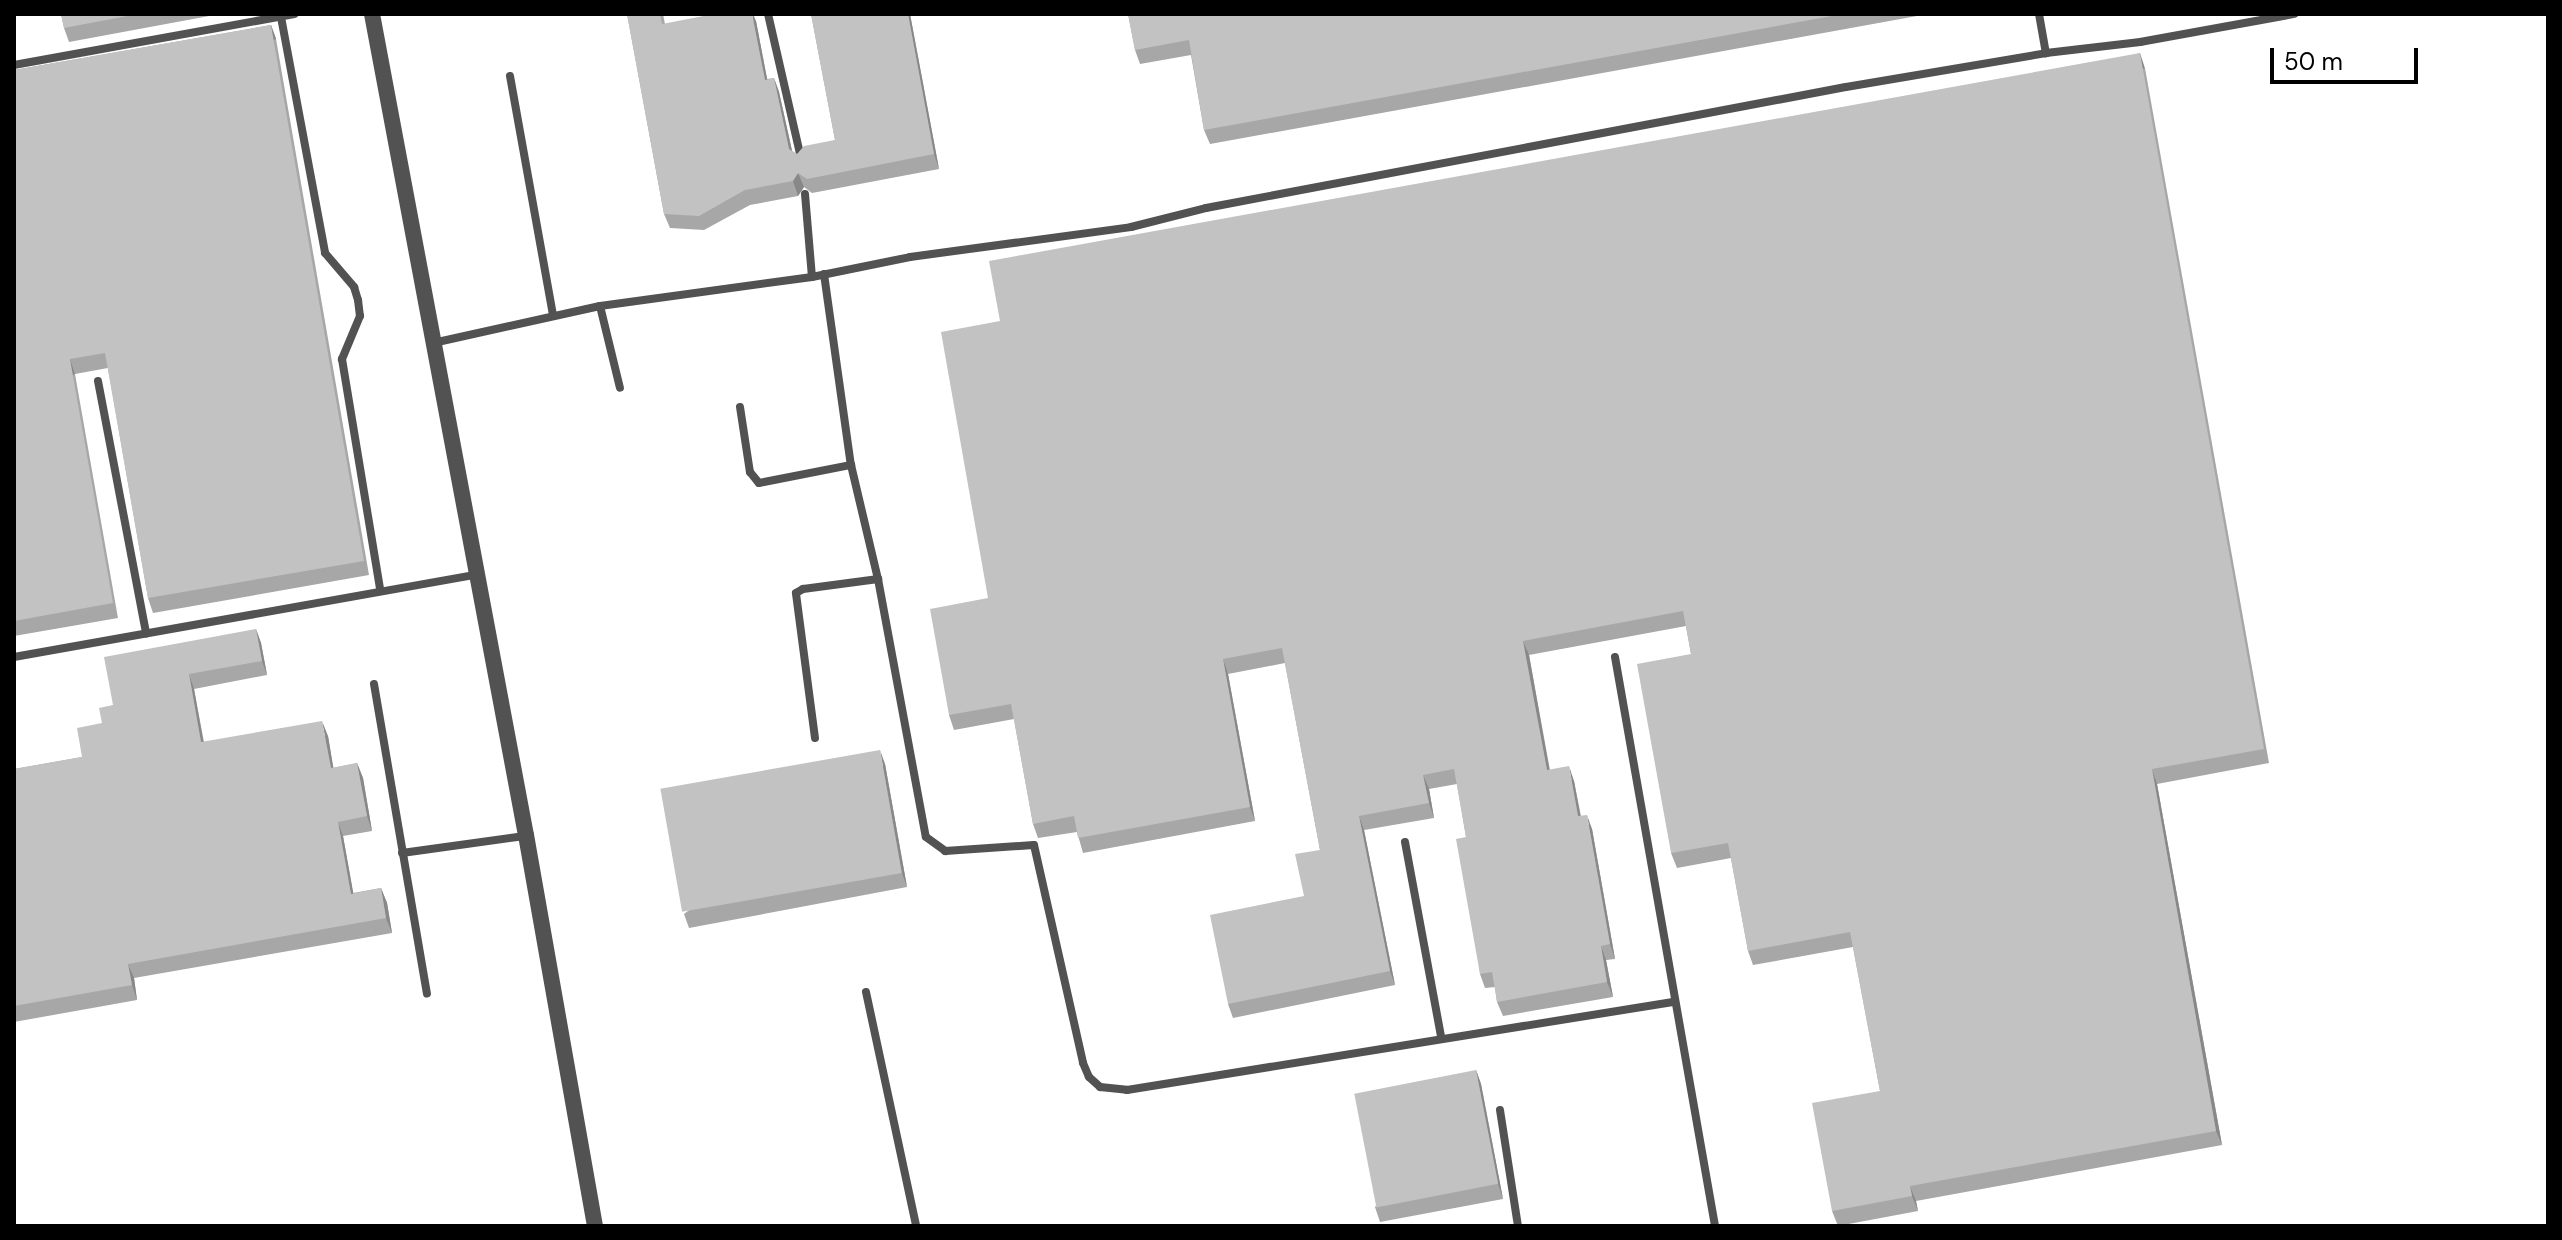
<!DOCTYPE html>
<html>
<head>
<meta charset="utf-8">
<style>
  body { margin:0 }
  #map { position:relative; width:2562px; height:1240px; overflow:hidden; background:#fff; font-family:"DM Sans",sans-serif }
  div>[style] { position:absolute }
  .lane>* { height:8px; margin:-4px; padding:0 4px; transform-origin:4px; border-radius:4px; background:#525252 }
  .street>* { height:16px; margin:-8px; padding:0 8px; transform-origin:8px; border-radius:8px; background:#525252 }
  .wall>* { inset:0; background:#a7a7a7 }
  .shaded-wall>* { inset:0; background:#888; transform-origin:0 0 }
  .building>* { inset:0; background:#c2c2c2; transform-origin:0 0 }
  span { translate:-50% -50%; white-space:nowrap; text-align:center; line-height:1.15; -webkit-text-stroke:6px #fff; paint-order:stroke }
  .frame { position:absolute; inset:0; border:16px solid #000; pointer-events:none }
  .scale { position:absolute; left:2270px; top:48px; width:148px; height:36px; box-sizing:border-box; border:4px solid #000; border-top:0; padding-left:10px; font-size:24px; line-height:28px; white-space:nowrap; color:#000; -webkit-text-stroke:6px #fff; paint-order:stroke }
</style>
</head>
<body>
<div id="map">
  <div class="lane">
    <i style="left:768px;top:14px;width:152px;rotate:77.1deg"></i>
    <i style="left:2039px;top:14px;width:40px;rotate:80deg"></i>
    <i style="left:281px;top:17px;width:240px;rotate:79.4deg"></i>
    <i style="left:325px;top:253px;width:45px;rotate:49.5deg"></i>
    <i style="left:354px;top:287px;width:14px;rotate:73deg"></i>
    <i style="left:358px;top:300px;width:16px;rotate:83deg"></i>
    <i style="left:360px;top:316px;width:47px;rotate:112.7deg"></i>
    <i style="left:342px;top:359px;width:233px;rotate:80.6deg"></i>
    <i style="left:14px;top:65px;width:285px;rotate:-10.3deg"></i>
    <i style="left:510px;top:76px;width:242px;rotate:79.8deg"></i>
    <i style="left:805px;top:194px;width:83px;rotate:85.2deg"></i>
    <i style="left:824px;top:274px;width:193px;rotate:82deg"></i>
    <i style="left:851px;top:465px;width:117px;rotate:76.7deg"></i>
    <i style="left:878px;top:579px;width:262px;rotate:79.5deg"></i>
    <i style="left:926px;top:837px;width:24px;rotate:36deg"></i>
    <i style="left:945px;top:851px;width:89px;rotate:-3.9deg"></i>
    <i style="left:1034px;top:845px;width:223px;rotate:77.3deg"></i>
    <i style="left:1083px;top:1063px;width:15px;rotate:67deg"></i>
    <i style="left:1089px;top:1077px;width:15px;rotate:42deg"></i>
    <i style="left:1100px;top:1087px;width:27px;rotate:6deg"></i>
    <i style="left:1127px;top:1090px;width:553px;rotate:-9.16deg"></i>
    <i style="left:600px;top:306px;width:84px;rotate:76.3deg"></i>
    <i style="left:433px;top:343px;width:171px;rotate:-12.5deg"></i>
    <i style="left:600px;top:306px;width:214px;rotate:-7.8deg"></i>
    <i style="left:812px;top:277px;width:100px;rotate:-11.5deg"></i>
    <i style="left:910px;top:257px;width:223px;rotate:-7.7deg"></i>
    <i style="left:1131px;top:227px;width:77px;rotate:-14.2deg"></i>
    <i style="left:1206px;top:208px;width:651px;rotate:-10.71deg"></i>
    <i style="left:1846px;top:87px;width:203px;rotate:-9.6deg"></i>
    <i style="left:2046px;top:53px;width:95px;rotate:-6.7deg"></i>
    <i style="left:2140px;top:42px;width:157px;rotate:-10.3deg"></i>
    <i style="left:98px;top:381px;width:257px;rotate:79.2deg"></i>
    <i style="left:740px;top:407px;width:66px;rotate:81.3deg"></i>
    <i style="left:750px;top:472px;width:14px;rotate:51deg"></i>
    <i style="left:759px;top:483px;width:94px;rotate:-11.1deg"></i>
    <i style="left:14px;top:657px;width:471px;rotate:-10.1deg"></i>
    <i style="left:1615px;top:657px;width:578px;rotate:80.03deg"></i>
    <i style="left:374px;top:684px;width:314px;rotate:80.3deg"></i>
    <i style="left:815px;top:738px;width:146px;rotate:-97.5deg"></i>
    <i style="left:796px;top:593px;width:8px;rotate:-30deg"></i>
    <i style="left:803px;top:589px;width:76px;rotate:-7.6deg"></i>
    <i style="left:1405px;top:842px;width:198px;rotate:79.5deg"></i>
    <i style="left:402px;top:853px;width:124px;rotate:-7.9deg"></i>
    <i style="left:866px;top:992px;width:239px;rotate:77.9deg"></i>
    <i style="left:1500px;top:1110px;width:117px;rotate:81.2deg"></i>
  </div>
  <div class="street">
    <i style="left:372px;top:14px;width:835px;rotate:79.38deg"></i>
    <i style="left:526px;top:835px;width:397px;rotate:80deg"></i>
  </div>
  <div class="wall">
    <i style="clip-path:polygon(61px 14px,220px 14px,69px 42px,64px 28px)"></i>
    <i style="clip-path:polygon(627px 14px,663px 14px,665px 24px,756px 21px,767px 79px,774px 78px,779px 92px,792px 151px,797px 154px,835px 140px,811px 14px,910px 14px,939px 169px,812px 193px,804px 187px,798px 196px,750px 205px,704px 230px,670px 228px,664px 214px)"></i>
    <i style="clip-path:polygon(1128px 14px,1928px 14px,1210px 144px,1204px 130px,1191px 55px,1140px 64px,1135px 50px)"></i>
    <i style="clip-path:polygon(271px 25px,276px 39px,369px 575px,153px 613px,148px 598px,108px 368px,75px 374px,118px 618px,14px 636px,14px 70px)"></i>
    <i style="clip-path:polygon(2145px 68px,2269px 763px,2157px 784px,2222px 1145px,1916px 1201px,1918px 1211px,1838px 1226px,1832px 1211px,1880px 1091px,1853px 947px,1753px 965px,1748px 951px,1731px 858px,1677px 868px,1671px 853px,1691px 654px,1686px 626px,1529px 655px,1550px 770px,1574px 781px,1581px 816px,1592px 829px,1615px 959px,1606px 960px,1613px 997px,1503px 1016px,1497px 1002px,1495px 987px,1485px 988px,1480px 974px,1466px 837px,1457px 784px,1429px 789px,1434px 818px,1364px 830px,1395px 985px,1233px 1018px,1228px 1004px,1304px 896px,1320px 850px,1285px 663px,1228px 674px,1255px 821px,1083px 853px,1077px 832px,1038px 838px,1033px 824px,1014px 719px,954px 730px,949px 715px,988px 598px,1000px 321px)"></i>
    <i style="clip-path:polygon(256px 629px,261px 643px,267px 675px,194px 689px,204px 742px,328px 736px,333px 768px,357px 763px,363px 778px,372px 831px,343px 836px,353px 893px,381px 888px,387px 903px,392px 933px,134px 978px,137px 1000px,14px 1022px,14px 769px,82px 757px,113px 705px)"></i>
    <i style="clip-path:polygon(885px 764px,907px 887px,689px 928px,684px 914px)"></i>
    <i style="clip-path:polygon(1476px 1070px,1481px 1084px,1503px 1199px,1380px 1222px,1375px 1207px)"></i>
  </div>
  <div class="shaded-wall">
    <i style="clip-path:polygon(752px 14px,753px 14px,756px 21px,770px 94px,765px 80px)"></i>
    <i style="clip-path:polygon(908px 14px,910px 14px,939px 169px,934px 154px)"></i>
    <i style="left:271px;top:25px;width:15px;height:544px;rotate:70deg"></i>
    <i style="left:2140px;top:53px;width:16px;height:707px;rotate:72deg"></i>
    <i style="clip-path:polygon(774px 78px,779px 92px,795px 164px,789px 149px)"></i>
    <i style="clip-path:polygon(798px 173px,804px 187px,798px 196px,793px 181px)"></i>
    <i style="left:70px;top:359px;width:16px;height:248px;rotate:72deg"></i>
    <i style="clip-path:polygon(256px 629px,261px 643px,267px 675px,262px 661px)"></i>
    <i style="clip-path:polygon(1523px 641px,1529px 655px,1552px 785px,1547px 770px)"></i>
    <i style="clip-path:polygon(1223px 659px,1228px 674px,1255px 821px,1250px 807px)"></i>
    <i style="clip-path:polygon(189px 674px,194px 689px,206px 757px,201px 742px)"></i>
    <i style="clip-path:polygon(322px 721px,328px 736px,336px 783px,331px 768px)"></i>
    <i style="clip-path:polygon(880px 750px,885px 764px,907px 887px,902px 873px)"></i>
    <i style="clip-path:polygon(357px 763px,363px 778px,372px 831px,367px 816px)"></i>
    <i style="clip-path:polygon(1569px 766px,1574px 781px,1583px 831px,1578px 816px)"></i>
    <i style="clip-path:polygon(2152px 769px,2157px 784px,2222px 1145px,2216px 1131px)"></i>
    <i style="clip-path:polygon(1423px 775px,1429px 789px,1434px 818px,1429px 803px)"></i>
    <i style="clip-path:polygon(1587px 815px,1592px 829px,1615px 959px,1610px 944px)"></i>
    <i style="clip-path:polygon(1359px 816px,1364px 830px,1395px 985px,1390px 971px)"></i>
    <i style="clip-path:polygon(338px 822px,343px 836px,356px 908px,351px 894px)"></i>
    <i style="clip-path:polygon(381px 888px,387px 903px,392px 933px,386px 918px)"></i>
    <i style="clip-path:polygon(1601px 946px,1606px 960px,1613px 997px,1607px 982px)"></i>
    <i style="clip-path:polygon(128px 964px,134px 978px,137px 1000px,132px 985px)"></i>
    <i style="clip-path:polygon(1476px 1070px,1481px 1084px,1503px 1199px,1498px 1184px)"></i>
    <i style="clip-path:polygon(1910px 1186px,1916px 1201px,1918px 1211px,1912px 1196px)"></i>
  </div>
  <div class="building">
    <i style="clip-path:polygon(61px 14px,138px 14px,64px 28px)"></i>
    <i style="clip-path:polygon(627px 14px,660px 14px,662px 24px,714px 14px,752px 14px,765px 80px,774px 78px,789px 149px,797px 154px,804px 146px,835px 140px,811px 14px,908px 14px,934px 154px,807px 179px,798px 173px,793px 181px,745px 190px,699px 216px,664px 214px)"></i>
    <i style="clip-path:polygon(1128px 14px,1843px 14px,1204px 130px,1189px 40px,1135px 50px)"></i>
    <i style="clip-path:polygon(271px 25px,364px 561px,148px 598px,105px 353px,70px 359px,113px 603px,14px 621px,14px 70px)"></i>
    <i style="clip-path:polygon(2140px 53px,2264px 749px,2152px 769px,2216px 1131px,1910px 1186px,1912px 1196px,1832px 1211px,1812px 1103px,1880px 1091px,1850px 932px,1748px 951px,1728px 843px,1671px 853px,1637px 664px,1691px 654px,1683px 611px,1523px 641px,1547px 770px,1569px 766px,1578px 816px,1587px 815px,1610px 944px,1601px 946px,1607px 982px,1497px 1002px,1492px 972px,1480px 974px,1456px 839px,1466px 837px,1454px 769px,1423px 775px,1429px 803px,1359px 816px,1390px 971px,1228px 1004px,1210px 915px,1304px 896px,1295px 854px,1320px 850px,1282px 648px,1223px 659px,1250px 807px,1078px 838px,1074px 816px,1033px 824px,1011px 704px,949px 715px,930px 609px,988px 598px,941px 332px,1000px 321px,989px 261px)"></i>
    <i style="clip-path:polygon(256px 629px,262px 661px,189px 674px,201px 742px,322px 721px,331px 768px,357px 763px,367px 816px,338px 822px,351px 894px,381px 888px,386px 918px,128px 964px,132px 985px,14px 1006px,14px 769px,82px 757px,77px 728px,102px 723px,99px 708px,113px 705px,104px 657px)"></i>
    <i style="left:880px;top:750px;width:125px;height:223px;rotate:80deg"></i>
    <i style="left:1476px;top:1070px;width:116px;height:124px;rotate:79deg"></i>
  </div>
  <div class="frame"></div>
  <div class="scale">50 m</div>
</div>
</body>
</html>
